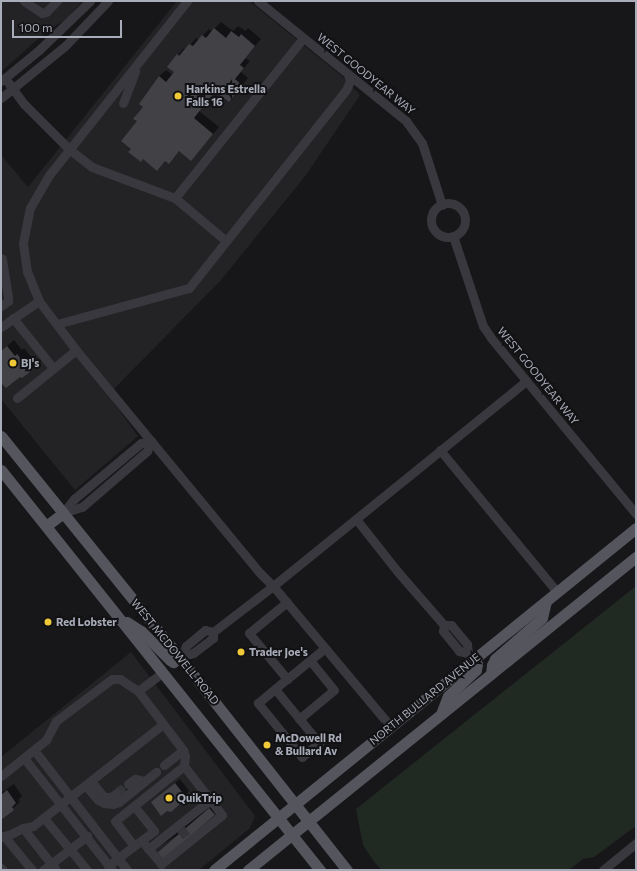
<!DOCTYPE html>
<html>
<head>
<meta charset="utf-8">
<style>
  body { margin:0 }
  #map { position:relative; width:637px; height:871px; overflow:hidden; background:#171719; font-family:Commissioner,sans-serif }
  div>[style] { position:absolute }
  .built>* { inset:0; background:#232326 }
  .green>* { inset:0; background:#212923 }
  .shadow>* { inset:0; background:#0007; transform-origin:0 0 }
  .building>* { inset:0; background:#414146; transform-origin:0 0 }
  .minor-tunnel>* { height:9px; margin-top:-4.5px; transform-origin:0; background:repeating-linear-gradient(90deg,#343539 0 9px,transparent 0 13.5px) }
  .minor>* { height:9px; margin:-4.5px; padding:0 4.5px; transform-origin:4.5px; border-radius:4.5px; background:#38383e }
  .minor>.ring { margin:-4.5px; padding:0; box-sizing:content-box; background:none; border:9px solid #38383e; border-radius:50% }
  .major>* { height:11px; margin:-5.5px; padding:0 5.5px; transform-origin:5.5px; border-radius:5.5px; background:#54555d }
  .dots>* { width:11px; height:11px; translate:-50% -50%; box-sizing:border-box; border:2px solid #121214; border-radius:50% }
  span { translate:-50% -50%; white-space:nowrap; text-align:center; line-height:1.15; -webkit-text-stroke:4px #121214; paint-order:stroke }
  .street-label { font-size:11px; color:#a9acb9 }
  .poi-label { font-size:11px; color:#a9acb9; font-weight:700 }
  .left { translate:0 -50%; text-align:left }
  .frame { position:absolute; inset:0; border:2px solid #a9acb9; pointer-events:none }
  .scale { position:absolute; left:12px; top:20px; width:110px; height:18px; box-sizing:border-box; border:2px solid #a9acb9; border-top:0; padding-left:5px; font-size:12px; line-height:14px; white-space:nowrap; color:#a9acb9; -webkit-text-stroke:3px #121214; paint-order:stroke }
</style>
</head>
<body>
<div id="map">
  <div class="built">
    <i style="clip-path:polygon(1px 1px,83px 1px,65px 20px,47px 31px,1px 72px)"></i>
    <i style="clip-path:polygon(177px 1px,249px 1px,344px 78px,360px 95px,306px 175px,221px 280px,108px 395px,138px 436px,75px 490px,1px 399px,1px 155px,28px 187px)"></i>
    <i style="clip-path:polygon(131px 652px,255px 816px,250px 828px,199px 870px,1px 870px,1px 757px)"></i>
  </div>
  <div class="green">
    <i style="clip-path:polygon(636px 586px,636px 826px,594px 857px,583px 859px,569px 870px,382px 870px,375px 863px,363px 845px,356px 809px)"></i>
  </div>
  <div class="shadow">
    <i style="clip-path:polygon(221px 22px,233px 31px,238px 26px,246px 31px,248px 28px,261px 39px,245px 58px,250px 61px,241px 72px,248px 78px,235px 94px,229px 101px,216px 90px,199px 111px,219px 127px,191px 160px,180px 150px,132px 149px,144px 106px,141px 104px,159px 76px,166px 70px,173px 75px,175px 72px,178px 55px,184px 48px,186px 50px,196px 38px,199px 40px,209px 29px,212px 31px)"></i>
    <i style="clip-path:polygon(14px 340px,22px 350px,24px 348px,37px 364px,6px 387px,1px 381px,1px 355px,3px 353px,2px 351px)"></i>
    <i style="clip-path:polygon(180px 779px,189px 791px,178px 805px,157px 798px)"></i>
    <i style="clip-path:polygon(14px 784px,22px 796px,18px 800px,20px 802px,1px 819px,1px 793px)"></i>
    <i style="left:211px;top:807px;width:8px;height:70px;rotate:60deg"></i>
  </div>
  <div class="building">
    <i style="clip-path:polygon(214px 28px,226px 38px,231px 31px,239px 37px,241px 34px,255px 46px,240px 65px,244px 68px,235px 79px,242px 85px,229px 102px,215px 91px,194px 118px,213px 134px,191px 161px,179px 151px,169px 164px,165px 161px,157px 171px,143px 159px,141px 162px,128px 152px,131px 149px,121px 141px,137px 121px,133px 119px,143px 107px,139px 104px,159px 76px,166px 82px,174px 72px,167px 67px,177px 54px,179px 56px,189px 44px,193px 46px,202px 35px,206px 38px)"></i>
    <i style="clip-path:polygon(7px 346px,15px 356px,17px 354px,31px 371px,22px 378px,20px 377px,6px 388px,1px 383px,2px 354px,1px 351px)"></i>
    <i style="clip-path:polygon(175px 783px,185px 796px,179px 800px,179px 805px,171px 812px,167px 811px,161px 816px,151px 802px)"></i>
    <i style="clip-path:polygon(7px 790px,16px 803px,12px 807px,14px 810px,1px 820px,1px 795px)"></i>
    <i style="left:209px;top:808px;width:9px;height:68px;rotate:49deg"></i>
  </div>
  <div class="minor-tunnel">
    <i style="left:117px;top:793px;width:14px;rotate:-39deg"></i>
    <i style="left:181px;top:829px;width:10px;rotate:53deg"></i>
  </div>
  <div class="minor">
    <i style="left:24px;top:1px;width:22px;rotate:34deg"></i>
    <i style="left:42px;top:13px;width:4px;rotate:-14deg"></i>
    <i style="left:46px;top:12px;width:16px;rotate:-45deg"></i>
    <i style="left:258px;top:1px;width:191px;rotate:39deg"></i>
    <i style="left:406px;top:121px;width:27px;rotate:54deg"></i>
    <i style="left:422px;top:143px;width:65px;rotate:72.1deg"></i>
    <i style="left:5px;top:78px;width:32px;rotate:54deg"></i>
    <i style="left:24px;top:104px;width:64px;rotate:45deg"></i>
    <i style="left:69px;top:149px;width:29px;rotate:38deg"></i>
    <i style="left:92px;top:167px;width:89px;rotate:20.5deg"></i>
    <i style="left:175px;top:198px;width:67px;rotate:40.1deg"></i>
    <i style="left:1px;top:81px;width:49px;rotate:-39.2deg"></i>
    <i style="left:39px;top:50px;width:71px;rotate:-43.9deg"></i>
    <i style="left:1px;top:98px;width:82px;rotate:-39.1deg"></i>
    <i style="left:65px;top:46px;width:62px;rotate:-46.3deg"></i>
    <i style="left:123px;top:103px;width:34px;rotate:-69deg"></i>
    <i style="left:175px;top:198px;width:205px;rotate:-51.3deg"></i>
    <i class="ring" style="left:431px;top:203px;width:25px;height:25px"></i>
    <i style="left:453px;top:236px;width:95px;rotate:71.6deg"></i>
    <i style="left:483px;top:326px;width:14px;rotate:56deg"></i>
    <i style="left:491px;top:338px;width:228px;rotate:50.5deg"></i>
    <i style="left:1px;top:306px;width:9px;rotate:-36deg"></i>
    <i style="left:8px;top:301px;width:4px;rotate:-90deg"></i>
    <i style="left:8px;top:297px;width:39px;rotate:-99deg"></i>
    <i style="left:13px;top:318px;width:64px;rotate:51.3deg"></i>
    <i style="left:57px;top:324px;width:137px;rotate:-15.3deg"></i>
    <i style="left:189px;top:288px;width:253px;rotate:-51.6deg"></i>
    <i style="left:346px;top:90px;width:10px;rotate:-66deg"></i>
    <i style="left:350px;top:81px;width:7px;rotate:-106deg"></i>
    <i style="left:1px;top:327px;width:46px;rotate:-34.4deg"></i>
    <i style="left:76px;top:350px;width:289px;rotate:50.5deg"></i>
    <i style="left:260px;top:573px;width:18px;rotate:45deg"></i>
    <i style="left:273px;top:586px;width:76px;rotate:142.5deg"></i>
    <i style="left:213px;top:632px;width:6px;rotate:90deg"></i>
    <i style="left:213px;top:638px;width:25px;rotate:143deg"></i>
    <i style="left:193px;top:653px;width:14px;rotate:159deg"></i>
    <i style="left:17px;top:398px;width:76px;rotate:-39.1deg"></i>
    <i style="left:76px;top:350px;width:61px;rotate:-127.1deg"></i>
    <i style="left:39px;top:301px;width:31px;rotate:-112deg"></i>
    <i style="left:27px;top:272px;width:29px;rotate:-98deg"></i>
    <i style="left:23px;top:243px;width:36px;rotate:-79deg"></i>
    <i style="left:30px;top:208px;width:39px;rotate:-60deg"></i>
    <i style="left:50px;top:174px;width:221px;rotate:-51.6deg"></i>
    <i style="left:440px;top:450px;width:184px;rotate:50.5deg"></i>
    <i style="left:63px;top:513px;width:20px;rotate:-18deg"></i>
    <i style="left:82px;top:507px;width:86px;rotate:-40.7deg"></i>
    <i style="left:147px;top:451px;width:11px;rotate:-68deg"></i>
    <i style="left:63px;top:513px;width:18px;rotate:-52deg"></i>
    <i style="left:74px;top:499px;width:87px;rotate:-39.9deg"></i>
    <i style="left:141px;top:443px;width:10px;rotate:-11deg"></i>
    <i style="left:356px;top:519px;width:66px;rotate:51.7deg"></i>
    <i style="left:397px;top:571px;width:72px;rotate:49deg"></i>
    <i style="left:444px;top:625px;width:7px"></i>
    <i style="left:451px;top:625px;width:25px;rotate:50deg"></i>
    <i style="left:467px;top:644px;width:9px;rotate:84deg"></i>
    <i style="left:468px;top:653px;width:9px;rotate:49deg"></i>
    <i style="left:287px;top:602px;width:49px;rotate:140.8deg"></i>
    <i style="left:249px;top:633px;width:60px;rotate:50.4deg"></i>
    <i style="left:287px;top:679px;width:49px;rotate:-39.2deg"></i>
    <i style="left:444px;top:625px;width:6px;rotate:99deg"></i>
    <i style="left:443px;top:631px;width:26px;rotate:51deg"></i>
    <i style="left:459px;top:651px;width:9px;rotate:13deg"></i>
    <i style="left:180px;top:658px;width:13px;rotate:-63deg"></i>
    <i style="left:186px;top:646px;width:25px;rotate:-40deg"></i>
    <i style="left:205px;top:630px;width:8px;rotate:14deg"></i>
    <i style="left:275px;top:689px;width:70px;rotate:50.8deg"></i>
    <i style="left:319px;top:743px;width:22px;rotate:141deg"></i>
    <i style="left:302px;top:757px;width:70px;rotate:-129.2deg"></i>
    <i style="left:258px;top:703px;width:38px;rotate:-40deg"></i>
    <i style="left:299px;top:719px;width:45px;rotate:-39.6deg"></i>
    <i style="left:334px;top:690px;width:38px;rotate:-129deg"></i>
    <i style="left:391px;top:727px;width:184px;rotate:-129.9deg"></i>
    <i style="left:273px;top:586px;width:326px;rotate:-39deg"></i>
    <i style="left:34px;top:750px;width:152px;rotate:52.2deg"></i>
    <i style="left:24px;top:758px;width:142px;rotate:51.8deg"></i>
    <i style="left:164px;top:765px;width:24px;rotate:-38deg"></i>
    <i style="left:1px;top:776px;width:58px;rotate:-38.7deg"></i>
    <i style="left:46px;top:740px;width:21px;rotate:-62deg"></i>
    <i style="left:56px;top:721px;width:70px;rotate:-36.9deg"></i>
    <i style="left:112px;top:679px;width:8px"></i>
    <i style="left:120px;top:679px;width:22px;rotate:34deg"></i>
    <i style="left:138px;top:691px;width:31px;rotate:-37deg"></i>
    <i style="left:91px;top:781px;width:21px;rotate:51deg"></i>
    <i style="left:104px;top:797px;width:7px"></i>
    <i style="left:111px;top:797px;width:7px;rotate:-34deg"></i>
    <i style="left:128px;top:784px;width:9px;rotate:-36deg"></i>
    <i style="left:135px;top:779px;width:10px;rotate:11deg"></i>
    <i style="left:86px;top:786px;width:18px;rotate:49deg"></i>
    <i style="left:98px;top:800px;width:7px;rotate:27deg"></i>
    <i style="left:104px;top:803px;width:9px;rotate:6deg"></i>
    <i style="left:113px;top:804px;width:6px;rotate:-18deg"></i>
    <i style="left:119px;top:802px;width:48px;rotate:-39deg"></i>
    <i style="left:134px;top:806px;width:32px;rotate:51deg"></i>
    <i style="left:154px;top:831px;width:21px;rotate:143deg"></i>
    <i style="left:44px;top:818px;width:67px;rotate:50.4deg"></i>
    <i style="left:23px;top:828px;width:53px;rotate:51.8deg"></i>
    <i style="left:4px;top:836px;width:44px;rotate:50.5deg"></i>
    <i style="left:1px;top:837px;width:10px;rotate:-17deg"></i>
    <i style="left:11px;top:834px;width:13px;rotate:-27deg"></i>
    <i style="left:23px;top:828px;width:10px;rotate:-11deg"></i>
    <i style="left:33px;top:826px;width:165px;rotate:-38.1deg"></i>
    <i style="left:142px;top:841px;width:30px;rotate:50deg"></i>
    <i style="left:161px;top:864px;width:78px;rotate:-38.8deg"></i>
    <i style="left:222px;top:815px;width:62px;rotate:-127.8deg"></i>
    <i style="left:148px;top:849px;width:79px;rotate:-38.3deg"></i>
    <i style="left:108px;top:866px;width:33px;rotate:-38deg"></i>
    <i style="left:134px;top:846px;width:31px;rotate:-127deg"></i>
    <i style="left:115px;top:821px;width:88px;rotate:-38.6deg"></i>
    <i style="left:184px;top:766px;width:10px;rotate:-84deg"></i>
    <i style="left:185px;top:756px;width:6px;rotate:-108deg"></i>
    <i style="left:183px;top:750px;width:74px;rotate:-127.3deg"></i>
    <i style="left:1px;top:868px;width:3px;rotate:45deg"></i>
    <i style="left:43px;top:870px;width:56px;rotate:-37.7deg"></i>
    <i style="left:603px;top:870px;width:43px;rotate:-39.3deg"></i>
  </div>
  <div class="major">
    <i style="left:1px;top:436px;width:285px;rotate:51.1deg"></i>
    <i style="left:180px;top:658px;width:270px;rotate:51.8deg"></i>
    <i style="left:1px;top:470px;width:512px;rotate:51.43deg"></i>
    <i style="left:46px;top:526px;width:21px;rotate:-37deg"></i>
    <i style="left:127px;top:622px;width:17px;rotate:33deg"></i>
    <i style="left:141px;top:631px;width:41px;rotate:45deg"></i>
    <i style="left:170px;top:660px;width:4px;rotate:34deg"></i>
    <i style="left:173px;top:662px;width:8px;rotate:-30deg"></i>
    <i style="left:491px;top:674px;width:9px;rotate:-84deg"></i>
    <i style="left:492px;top:665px;width:7px;rotate:-63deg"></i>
    <i style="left:495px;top:659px;width:62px;rotate:-41.1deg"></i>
    <i style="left:542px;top:618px;width:17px;rotate:-77deg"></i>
    <i style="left:441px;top:714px;width:19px;rotate:-69deg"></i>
    <i style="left:448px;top:696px;width:38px;rotate:-43deg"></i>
    <i style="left:476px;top:670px;width:6px;rotate:-81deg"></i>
    <i style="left:477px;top:664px;width:5px;rotate:-127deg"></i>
    <i style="left:214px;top:870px;width:543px;rotate:-39.02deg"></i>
    <i style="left:248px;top:870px;width:499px;rotate:-38.9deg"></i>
  </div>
  <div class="dots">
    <i style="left:178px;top:96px;background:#f0c938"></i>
    <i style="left:13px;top:363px;background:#f0c938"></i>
    <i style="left:48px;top:622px;background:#f0c938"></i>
    <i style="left:241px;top:652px;background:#f0c938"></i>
    <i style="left:267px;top:745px;background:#f0c938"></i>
    <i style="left:169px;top:798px;background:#f0c938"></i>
  </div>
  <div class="street-label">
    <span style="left:366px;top:74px;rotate:39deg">WEST GOODYEAR WAY</span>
    <span style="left:538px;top:376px;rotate:51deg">WEST GOODYEAR WAY</span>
    <span style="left:175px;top:652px;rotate:51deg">WEST MCDOWELL ROAD</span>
    <span style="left:425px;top:699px;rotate:-39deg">NORTH BULLARD AVENUE</span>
  </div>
  <div class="poi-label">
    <span class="left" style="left:186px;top:96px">Harkins Estrella<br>Falls 16</span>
    <span class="left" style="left:21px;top:363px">BJ's</span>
    <span class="left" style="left:56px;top:622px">Red Lobster</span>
    <span class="left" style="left:249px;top:652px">Trader Joe's</span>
    <span class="left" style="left:275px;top:745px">McDowell Rd<br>&amp; Bullard Av</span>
    <span class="left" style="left:177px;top:798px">QuikTrip</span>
  </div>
  <div class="frame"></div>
  <div class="scale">100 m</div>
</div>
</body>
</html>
